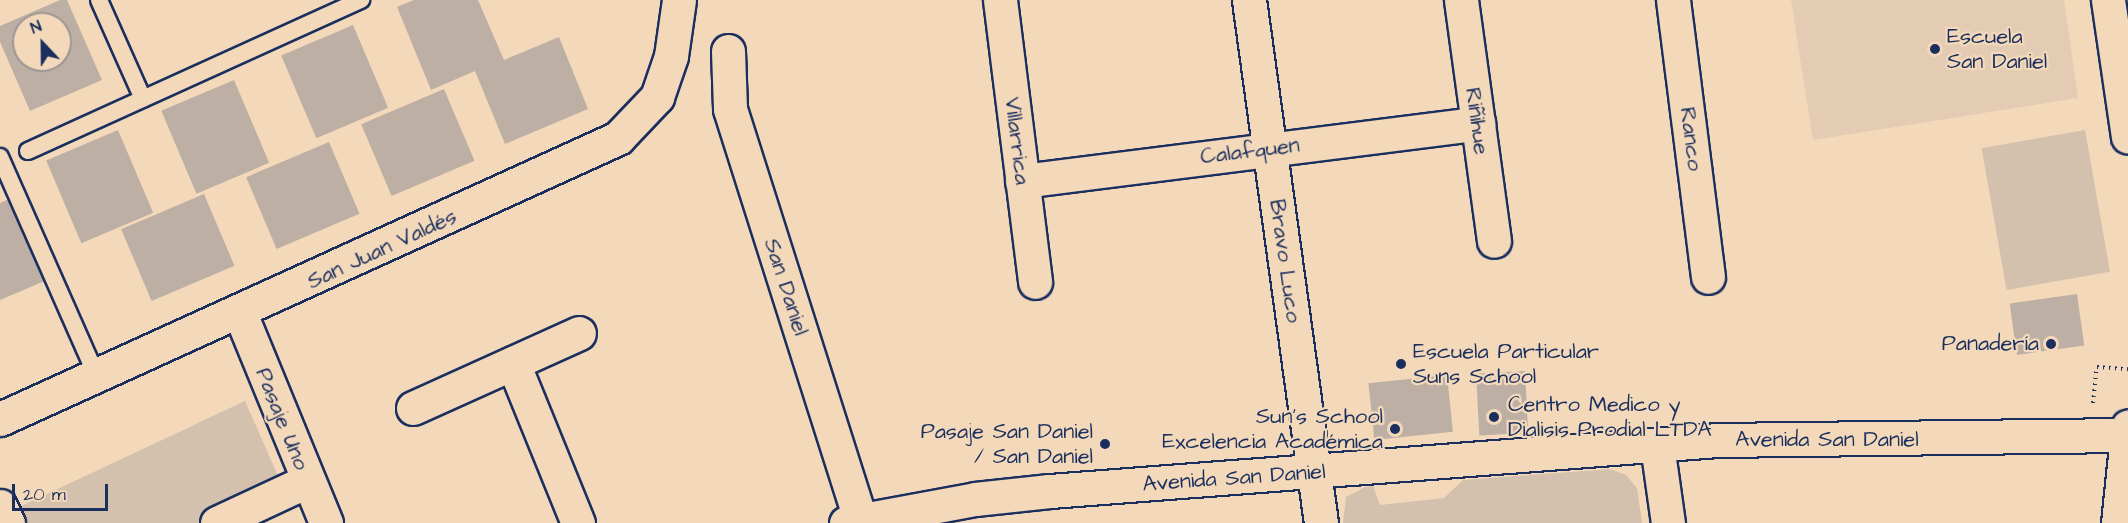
<!DOCTYPE html>
<html>
<head>
<meta charset="utf-8">
<style>
  body { margin:0 }
  #map { position:relative; width:2128px; height:523px; overflow:hidden; background:#f3d9ba; font-family:"Architects Daughter",sans-serif }
  div>[style] { position:absolute }
  .built>* { inset:0; background:#e3ccb3 }
  .green>* { inset:0; background:#d3c0ad; transform-origin:0 0 }
  .building>* { inset:0; background:#beafa4; transform-origin:0 0 }
  .path>* { height:4px; margin-top:-2px; transform-origin:0; background:repeating-linear-gradient(90deg,#1b2f5e 0 1.5px,transparent 0 6px) }
  .roads { filter:drop-shadow(2px 0 #1b2f5e) drop-shadow(-2px 0 #1b2f5e) drop-shadow(0 2px #1b2f5e) drop-shadow(0 -2px #1b2f5e) }
  .lane>* { height:16px; margin:-8px; padding:0 8px; transform-origin:8px; border-radius:8px; background:#f3d9ba }
  .street>* { height:33px; margin:-16.5px; padding:0 16.5px; transform-origin:16.5px; border-radius:16.5px; background:#f3d9ba }
  .secondary>* { height:33px; margin:-16.5px; padding:0 16.5px; transform-origin:16.5px; border-radius:16.5px; background:#f3d9ba }
  .dots>* { width:16px; height:16px; translate:-50% -50%; box-sizing:border-box; border:3px solid #f3d9ba; border-radius:50% }
  span { translate:-50% -50%; white-space:nowrap; text-align:center; line-height:1.15; -webkit-text-stroke:4.5px #f3d9ba; paint-order:stroke }
  .poi-label { font-size:22px; color:#1b2f5e }
  .left { translate:0 -50%; text-align:left }
  .right { translate:-100% -50%; text-align:right }
  .street-label { font-size:22px; color:#1b2f5e }
  .north { position:absolute; left:12px; top:12px; width:60px; height:60px; box-sizing:border-box; background:#f3d9ba; border:2px solid #9d9595; border-radius:50%; rotate:338deg; font-size:16px; font-weight:700; line-height:24px; text-align:center; color:#1b2f5e }
  .north::after { content:''; display:block; margin:auto; width:21px; height:27px; background:#1b2f5e; clip-path:polygon(50% 0,100% 100%,50% 72%,0 100%) }
  .scale { position:absolute; left:12px; top:484px; width:96px; height:27px; box-sizing:border-box; border:3px solid #1b2f5e; border-top:0; padding-left:8px; font-size:18px; line-height:21px; white-space:nowrap; color:#1b2f5e; -webkit-text-stroke:4px #f3d9ba; paint-order:stroke }
</style>
</head>
<body>
<div id="map">
  <div class="built">
    <i style="clip-path:polygon(1791px 0,2064px 0,2078px 98px,1813px 140px)"></i>
  </div>
  <div class="green">
    <i style="left:2085px;top:130px;width:144px;height:105px;rotate:80deg"></i>
    <i style="clip-path:polygon(245px 401px,282px 485px,197px 523px,21px 523px,15px 509px)"></i>
    <i style="clip-path:polygon(1610px 469px,1626px 475px,1637px 488px,1642px 523px,1343px 523px,1346px 497px,1365px 487px,1373px 486px,1380px 505px,1444px 498px,1463px 480px)"></i>
  </div>
  <div class="building">
    <i style="clip-path:polygon(evenodd,60px 0,67px 0,102px 80px,30px 111px,0 42px,0 26px,60px 0,24px 24px,60px 24px,60px 60px,24px 60px,24px 24px)"></i>
    <i style="clip-path:polygon(414px 0,478px 0,504px 60px,559px 37px,588px 109px,505px 144px,475px 71px,431px 90px,397px 7px)"></i>
    <i style="left:353px;top:25px;width:90px;height:78px;rotate:67deg"></i>
    <i style="left:234px;top:80px;width:90px;height:79px;rotate:67deg"></i>
    <i style="left:444px;top:89px;width:78px;height:90px;rotate:67deg"></i>
    <i style="left:118px;top:130px;width:90px;height:78px;rotate:67deg"></i>
    <i style="left:329px;top:142px;width:78px;height:90px;rotate:67deg"></i>
    <i style="left:204px;top:194px;width:78px;height:90px;rotate:67deg"></i>
    <i style="clip-path:polygon(12px 198px,47px 280px,0 300px,0 203px)"></i>
    <i style="left:2077px;top:294px;width:52px;height:68px;rotate:82deg"></i>
    <i style="left:1525px;top:371px;width:62px;height:49px;rotate:87deg"></i>
    <i style="left:1447px;top:375px;width:57px;height:79px;rotate:84deg"></i>
  </div>
  <div class="path">
    <i style="left:2093px;top:403px;width:36px;rotate:-84deg"></i>
    <i style="left:2097px;top:367px;width:31px;rotate:4deg"></i>
  </div>
  <div class="roads">
    <div class="lane">
      <i style="left:99px;top:0;width:108px;rotate:66deg"></i>
      <i style="left:28px;top:151px;width:366px;rotate:-24.4deg"></i>
      <i style="left:0;top:157px;width:238px;rotate:66.2deg"></i>
    </div>
    <div class="street">
      <i style="left:1000px;top:0;width:284px;rotate:82.9deg"></i>
      <i style="left:1249px;top:0;width:528px;rotate:82.16deg"></i>
      <i style="left:1461px;top:0;width:243px;rotate:82.2deg"></i>
      <i style="left:1673px;top:0;width:279px;rotate:82.8deg"></i>
      <i style="left:728px;top:51px;width:58px;rotate:88deg"></i>
      <i style="left:730px;top:109px;width:431px;rotate:72.4deg"></i>
      <i style="left:1022px;top:181px;width:460px;rotate:-7.2deg"></i>
      <i style="left:240px;top:313px;width:227px;rotate:67.7deg"></i>
      <i style="left:513px;top:363px;width:173px;rotate:67.9deg"></i>
      <i style="left:413px;top:408px;width:182px;rotate:-24.3deg"></i>
      <i style="left:0;top:419px;width:679px;rotate:-24.45deg"></i>
      <i style="left:618px;top:138px;width:57px;rotate:-46.4deg"></i>
      <i style="left:657px;top:97px;width:43px;rotate:-71.1deg"></i>
      <i style="left:671px;top:56px;width:57px;rotate:-81.9deg"></i>
      <i style="left:1657px;top:445px;width:79px;rotate:82deg"></i>
      <i style="left:0;top:506px;width:19px;rotate:65deg"></i>
      <i style="left:217px;top:523px;width:99px;rotate:-25deg"></i>
    </div>
    <div class="secondary">
      <i style="left:2108px;top:0;width:138px;rotate:81.7deg"></i>
      <i style="left:846px;top:523px;width:131px;rotate:-10.5deg"></i>
      <i style="left:975px;top:499px;width:75px;rotate:-6.1deg"></i>
      <i style="left:1050px;top:491px;width:669px;rotate:-4.37deg"></i>
      <i style="left:1717px;top:440px;width:411px;rotate:-0.7deg"></i>
      <i style="left:2118px;top:523px;width:97px;rotate:-84.1deg"></i>
    </div>
  </div>
  <div class="dots">
    <i style="left:1935px;top:49px;background:#1b2f5e"></i>
    <i style="left:2051px;top:344px;background:#1b2f5e"></i>
    <i style="left:1401px;top:364px;background:#1b2f5e"></i>
    <i style="left:1494px;top:417px;background:#1b2f5e"></i>
    <i style="left:1395px;top:429px;background:#1b2f5e"></i>
    <i style="left:1105px;top:444px;background:#1b2f5e"></i>
  </div>
  <div class="poi-label">
    <span class="left" style="left:1947px;top:49px">Escuela<br>San Daniel</span>
    <span class="right" style="left:2039px;top:344px">Panadería</span>
    <span class="left" style="left:1413px;top:364px">Escuela Particular<br>Suns School</span>
    <span class="left" style="left:1508px;top:417px">Centro Medico y<br>Dialisis Prodial LTDA</span>
    <span class="right" style="left:1383px;top:429px">Sun's School<br>Excelencia Académica</span>
    <span class="right" style="left:1093px;top:444px">Pasaje San Daniel<br>/ San Daniel</span>
  </div>
  <div class="street-label">
    <span style="left:1477px;top:121px;rotate:82deg">Riñihue</span>
    <span style="left:1691px;top:139px;rotate:83deg">Ranco</span>
    <span style="left:1017px;top:141px;rotate:83deg">Villarrica</span>
    <span style="left:1250px;top:151px;rotate:-7deg">Calafquen</span>
    <span style="left:382px;top:249px;rotate:-25deg">San Juan Valdés</span>
    <span style="left:1285px;top:261px;rotate:82deg">Bravo Luco</span>
    <span style="left:786px;top:287px;rotate:72deg">San Daniel</span>
    <span style="left:282px;top:419px;rotate:68deg">Pasaje Uno</span>
    <span style="left:1827px;top:440px">Avenida San Daniel</span>
    <span style="left:1234px;top:478px;rotate:-4deg">Avenida San Daniel</span>
  </div>
  <div class="north">N</div>
  <div class="scale">20 m</div>
</div>
</body>
</html>
